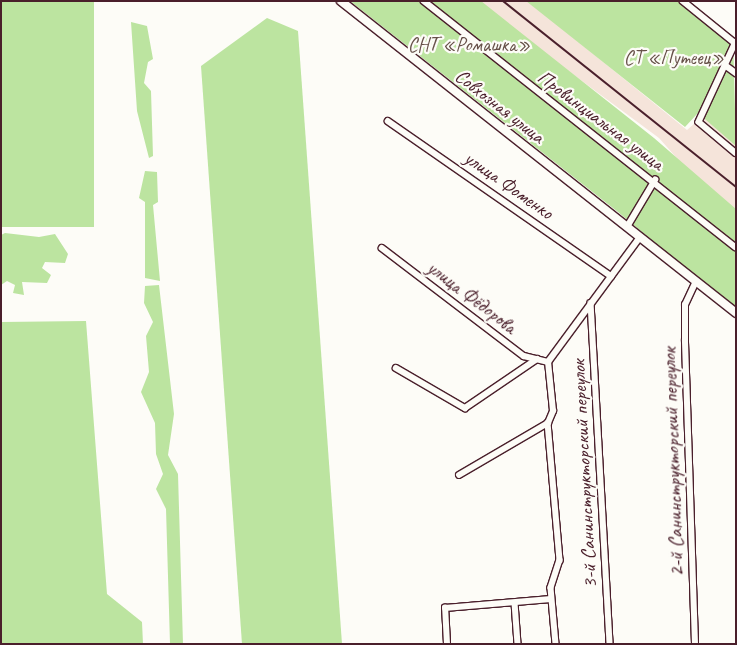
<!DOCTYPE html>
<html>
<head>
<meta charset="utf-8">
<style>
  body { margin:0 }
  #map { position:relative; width:737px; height:645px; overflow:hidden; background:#fdfcf7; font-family:Caveat,sans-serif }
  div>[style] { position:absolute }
  .built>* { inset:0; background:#f5e4da }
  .green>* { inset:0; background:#bce4a0; transform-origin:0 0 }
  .roads { filter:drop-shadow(1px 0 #4a1f2b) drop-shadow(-1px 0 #4a1f2b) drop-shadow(0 1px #4a1f2b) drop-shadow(0 -1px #4a1f2b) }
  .minor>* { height:5.5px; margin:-2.75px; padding:0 2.75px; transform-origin:2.75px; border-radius:2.75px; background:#fdfcf7 }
  .tertiary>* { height:8px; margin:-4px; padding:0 4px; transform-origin:4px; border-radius:4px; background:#fdfcf7 }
  .rail>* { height:2px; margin:-1px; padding:0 1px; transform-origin:1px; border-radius:1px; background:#4a1f2b }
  span { translate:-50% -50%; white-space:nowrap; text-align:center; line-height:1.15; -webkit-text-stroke:4.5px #fdfcf7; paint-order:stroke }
  .park-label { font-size:20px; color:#665048 }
  .street-label { font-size:20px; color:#4a1f2b }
  .frame { position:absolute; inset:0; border:2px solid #4a1f2b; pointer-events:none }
</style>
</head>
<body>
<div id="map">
  <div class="built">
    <i style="clip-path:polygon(474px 1px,528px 1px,687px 130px,703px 116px,736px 142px,736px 213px,698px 182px,659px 138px)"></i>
  </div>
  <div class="green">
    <i style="left:1px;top:1px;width:93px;height:226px"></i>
    <i style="clip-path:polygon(350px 1px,481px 1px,654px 138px,736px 209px,736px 311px,618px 212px)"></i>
    <i style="clip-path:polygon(526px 1px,681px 1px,733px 36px,736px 146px,698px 113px,685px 127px)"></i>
    <i style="clip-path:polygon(267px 18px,298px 31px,342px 644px,242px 644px,201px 66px)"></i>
    <i style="clip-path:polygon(131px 22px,147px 26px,153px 59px,148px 62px,144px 83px,151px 91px,153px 156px,149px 158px,137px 111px)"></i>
    <i style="clip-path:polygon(145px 171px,157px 172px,158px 202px,153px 205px,160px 281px,145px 278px,145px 202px,139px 198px)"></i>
    <i style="clip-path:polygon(5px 233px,39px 237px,55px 234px,68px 254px,65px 263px,45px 262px,42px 268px,51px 275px,47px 283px,22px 282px,24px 295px,13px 293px,15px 285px,7px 281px,1px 285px,1px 235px)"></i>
    <i style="clip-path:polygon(159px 285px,174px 414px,168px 455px,178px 474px,183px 644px,170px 644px,166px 509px,156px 489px,163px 474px,156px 454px,155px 423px,141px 392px,149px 372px,146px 336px,153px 322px,144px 303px,145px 286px)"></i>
    <i style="clip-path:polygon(86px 321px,107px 594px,142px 622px,143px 644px,1px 644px,1px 322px)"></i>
  </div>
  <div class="roads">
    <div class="minor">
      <i style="left:424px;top:1px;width:397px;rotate:38.3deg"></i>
      <i style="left:683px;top:1px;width:67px;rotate:38.9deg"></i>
      <i style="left:736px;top:42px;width:88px;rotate:114.8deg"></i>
      <i style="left:699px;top:122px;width:48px;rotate:40deg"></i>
      <i style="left:725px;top:65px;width:14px;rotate:36deg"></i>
      <i style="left:388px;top:121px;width:272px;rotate:34.8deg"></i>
      <i style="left:627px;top:227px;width:55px;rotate:-59.2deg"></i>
      <i style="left:382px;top:248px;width:178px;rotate:37.3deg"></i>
      <i style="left:524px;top:356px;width:25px;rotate:14deg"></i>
      <i style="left:591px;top:303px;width:342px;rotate:86.8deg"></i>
      <i style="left:548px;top:362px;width:155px;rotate:-53.6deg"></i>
      <i style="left:396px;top:368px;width:80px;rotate:30.1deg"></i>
      <i style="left:465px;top:408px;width:87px;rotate:-34.2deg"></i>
      <i style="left:548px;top:423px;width:138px;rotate:85deg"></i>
      <i style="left:560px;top:560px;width:29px;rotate:108deg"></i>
      <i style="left:551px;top:588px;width:56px;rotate:84.9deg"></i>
      <i style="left:459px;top:475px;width:103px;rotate:-30.3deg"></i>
      <i style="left:548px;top:423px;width:13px;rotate:-67deg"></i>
      <i style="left:553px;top:411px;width:49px;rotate:-95.8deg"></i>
      <i style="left:515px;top:603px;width:41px;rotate:85.8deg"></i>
      <i style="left:447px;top:644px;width:36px;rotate:-93deg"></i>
      <i style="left:445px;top:608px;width:106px;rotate:-4.9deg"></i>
      <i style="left:695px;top:644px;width:304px;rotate:-91.9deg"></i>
      <i style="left:685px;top:340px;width:35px;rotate:-90deg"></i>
      <i style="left:685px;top:305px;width:26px;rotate:-65deg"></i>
    </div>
    <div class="tertiary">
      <i style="left:341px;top:1px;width:503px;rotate:38.3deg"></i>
    </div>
  </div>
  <div class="rail">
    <i style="left:503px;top:1px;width:298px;rotate:38.6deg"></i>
  </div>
  <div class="park-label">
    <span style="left:469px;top:44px">СНТ «Ромашка»</span>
    <span style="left:674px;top:57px">СТ «Путеец»</span>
  </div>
  <div class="street-label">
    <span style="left:500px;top:106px;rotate:38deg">Совхозная улица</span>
    <span style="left:601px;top:120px;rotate:37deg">Провинциальная улица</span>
    <span style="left:509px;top:185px;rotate:35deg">улица Фоменко</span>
    <span style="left:472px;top:297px;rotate:37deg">улица Фёдорова</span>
    <span style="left:673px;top:462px;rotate:-92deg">2-й Санинструкторский переулок</span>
    <span style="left:584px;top:474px;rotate:-93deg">3-й Санинструкторский переулок</span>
  </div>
  <div class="frame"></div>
</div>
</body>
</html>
